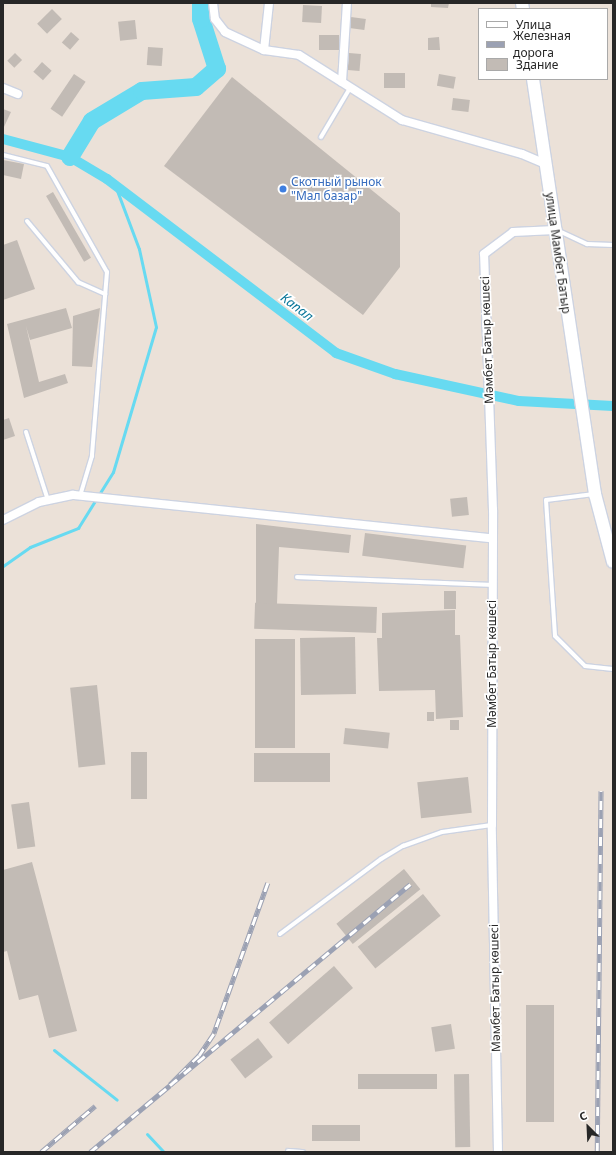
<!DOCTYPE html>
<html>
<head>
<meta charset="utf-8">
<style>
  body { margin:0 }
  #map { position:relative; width:616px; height:1155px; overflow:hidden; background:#ebe1d8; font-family:"Noto Sans",sans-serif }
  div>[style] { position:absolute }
  .stream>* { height:3px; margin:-1.5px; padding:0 1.5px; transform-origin:1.5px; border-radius:1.5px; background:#67daf1 }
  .canal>* { height:10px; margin:-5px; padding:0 5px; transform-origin:5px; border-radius:5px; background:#67daf1 }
  .river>* { height:18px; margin:-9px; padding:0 9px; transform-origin:9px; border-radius:9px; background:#67daf1 }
  .building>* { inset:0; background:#c2bbb5; transform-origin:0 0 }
  .roads { filter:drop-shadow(1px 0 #cdd3e1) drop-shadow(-1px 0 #cdd3e1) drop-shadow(0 1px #cdd3e1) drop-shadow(0 -1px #cdd3e1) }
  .service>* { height:4px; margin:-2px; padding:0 2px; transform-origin:2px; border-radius:2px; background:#fff }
  .minor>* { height:8px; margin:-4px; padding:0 4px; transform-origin:4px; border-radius:4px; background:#fff }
  .secondary>* { height:12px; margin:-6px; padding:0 6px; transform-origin:6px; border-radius:6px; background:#fff }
  .rail>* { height:4.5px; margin-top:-2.25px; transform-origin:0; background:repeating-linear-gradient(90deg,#fff 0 9px,#9ba1b3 0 18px); box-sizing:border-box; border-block:1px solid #9ba1b3 }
  .dots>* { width:11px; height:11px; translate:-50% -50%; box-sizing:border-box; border:2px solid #fff; border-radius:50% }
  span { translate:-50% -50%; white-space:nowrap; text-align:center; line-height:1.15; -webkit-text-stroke:3.5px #fff; paint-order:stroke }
  .shop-label { font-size:12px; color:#366cbe }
  .left { translate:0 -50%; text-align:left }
  .street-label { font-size:12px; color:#272727 }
  .water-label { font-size:13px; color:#0a7699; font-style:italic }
  .frame { position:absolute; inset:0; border:4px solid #272727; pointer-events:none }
  .legend { position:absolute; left:478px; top:8px; width:130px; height:72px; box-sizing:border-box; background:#fff; border:1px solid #a9a9a9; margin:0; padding:5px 7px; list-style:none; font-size:12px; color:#272727 }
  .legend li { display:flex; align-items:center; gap:8px; height:20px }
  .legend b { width:20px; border:1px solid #a9a9a9 }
  .north { position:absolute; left:568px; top:1107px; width:40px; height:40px; -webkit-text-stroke:3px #fff; paint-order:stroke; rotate:336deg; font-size:11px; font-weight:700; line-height:16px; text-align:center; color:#272727 }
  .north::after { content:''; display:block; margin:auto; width:14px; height:18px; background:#272727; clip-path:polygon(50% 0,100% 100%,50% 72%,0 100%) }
</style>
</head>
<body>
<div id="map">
  <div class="stream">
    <i style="left:3px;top:566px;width:33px;rotate:-35deg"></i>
    <i style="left:30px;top:547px;width:52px;rotate:-21.6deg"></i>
    <i style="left:78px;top:528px;width:66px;rotate:-58deg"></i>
    <i style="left:113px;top:472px;width:151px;rotate:-73.5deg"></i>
    <i style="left:156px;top:327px;width:80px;rotate:-102.3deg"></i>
    <i style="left:139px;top:249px;width:68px;rotate:-110.6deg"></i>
    <i style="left:54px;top:1050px;width:80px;rotate:38.4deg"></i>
    <i style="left:147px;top:1134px;width:25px;rotate:47deg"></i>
  </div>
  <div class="canal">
    <i style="left:3px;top:139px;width:69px;rotate:15deg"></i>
    <i style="left:70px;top:157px;width:43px;rotate:30.7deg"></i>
    <i style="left:107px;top:179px;width:288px;rotate:37.2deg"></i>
    <i style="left:336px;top:353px;width:63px;rotate:19.6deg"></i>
    <i style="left:395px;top:374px;width:127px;rotate:12.3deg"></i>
    <i style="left:519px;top:401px;width:94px;rotate:3deg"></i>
  </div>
  <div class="river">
    <i style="left:70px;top:157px;width:42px;rotate:-58.6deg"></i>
    <i style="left:92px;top:121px;width:58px;rotate:-31deg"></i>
    <i style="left:142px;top:91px;width:54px;rotate:-4.2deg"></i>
    <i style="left:196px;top:87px;width:28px;rotate:-41deg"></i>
    <i style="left:217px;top:69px;width:52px;rotate:-107.7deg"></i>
    <i style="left:201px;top:19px;width:16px;rotate:-90deg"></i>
  </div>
  <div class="building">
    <i style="clip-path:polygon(431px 3px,449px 3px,448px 8px,431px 7px)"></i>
    <i style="left:303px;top:5px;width:19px;height:17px;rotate:3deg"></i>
    <i style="left:52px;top:9px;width:14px;height:21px;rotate:45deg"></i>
    <i style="left:351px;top:17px;width:15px;height:11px;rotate:8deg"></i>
    <i style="left:135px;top:20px;width:19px;height:17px;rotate:84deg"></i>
    <i style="left:71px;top:32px;width:11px;height:14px;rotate:41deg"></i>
    <i style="left:339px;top:35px;width:15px;height:20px;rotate:90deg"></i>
    <i style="clip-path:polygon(439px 37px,440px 50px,428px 50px,428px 38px)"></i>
    <i style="left:148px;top:47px;width:15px;height:18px;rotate:4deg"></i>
    <i style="left:15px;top:53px;width:10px;height:11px;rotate:45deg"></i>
    <i style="left:349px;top:53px;width:12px;height:17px;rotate:5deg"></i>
    <i style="left:42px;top:62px;width:13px;height:13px;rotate:42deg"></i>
    <i style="left:384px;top:73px;width:21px;height:15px"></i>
    <i style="left:74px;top:74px;width:14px;height:42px;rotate:34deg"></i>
    <i style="left:439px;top:74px;width:17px;height:12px;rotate:10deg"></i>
    <i style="clip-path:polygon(232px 77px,400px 213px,400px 267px,363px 315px,164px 166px)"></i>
    <i style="left:453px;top:98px;width:17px;height:12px;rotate:7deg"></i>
    <i style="clip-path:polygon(3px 109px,11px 112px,3px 129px)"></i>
    <i style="clip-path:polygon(3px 160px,24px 164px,21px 179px,3px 175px)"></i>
    <i style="left:53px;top:192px;width:76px;height:8px;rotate:60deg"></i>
    <i style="clip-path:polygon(17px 240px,35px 289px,3px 300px,3px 245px)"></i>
    <i style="clip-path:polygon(66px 308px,72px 328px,30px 340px,26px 326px,39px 382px,65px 374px,68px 383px,24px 398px,7px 324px)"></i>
    <i style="clip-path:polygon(100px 308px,92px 367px,72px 366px,73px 316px)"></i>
    <i style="clip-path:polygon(9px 418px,15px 436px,3px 440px,3px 420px)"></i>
    <i style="left:467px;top:497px;width:18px;height:17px;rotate:84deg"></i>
    <i style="clip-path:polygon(256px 524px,351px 535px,349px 553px,279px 547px,277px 604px,256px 605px)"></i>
    <i style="left:365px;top:533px;width:102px;height:23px;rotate:7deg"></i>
    <i style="left:444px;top:591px;width:12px;height:18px"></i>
    <i style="left:377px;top:607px;width:26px;height:122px;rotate:92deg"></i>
    <i style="clip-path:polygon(455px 610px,455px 635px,460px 635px,463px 717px,436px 719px,435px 690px,379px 691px,377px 638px,391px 638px,382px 638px,382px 613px)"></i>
    <i style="left:355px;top:637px;width:57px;height:55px;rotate:89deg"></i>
    <i style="left:255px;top:639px;width:40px;height:109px"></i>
    <i style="left:97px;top:685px;width:80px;height:27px;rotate:84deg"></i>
    <i style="left:434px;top:712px;width:9px;height:7px;rotate:90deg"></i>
    <i style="left:450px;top:720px;width:9px;height:10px"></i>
    <i style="left:345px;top:728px;width:45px;height:16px;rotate:6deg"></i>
    <i style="left:131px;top:752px;width:16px;height:47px"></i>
    <i style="left:330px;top:753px;width:29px;height:76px;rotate:90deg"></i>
    <i style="left:468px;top:777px;width:36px;height:51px;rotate:84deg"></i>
    <i style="left:29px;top:802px;width:45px;height:18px;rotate:82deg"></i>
    <i style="clip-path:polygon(32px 862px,77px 1031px,49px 1038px,38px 995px,19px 1000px,7px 951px,3px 952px,3px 870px)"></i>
    <i style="left:404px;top:869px;width:26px;height:87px;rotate:51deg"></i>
    <i style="left:423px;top:894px;width:28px;height:84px;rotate:51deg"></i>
    <i style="left:334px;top:966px;width:29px;height:86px;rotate:49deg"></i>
    <i style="left:554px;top:1005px;width:117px;height:28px;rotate:90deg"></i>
    <i style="left:451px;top:1024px;width:25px;height:20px;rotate:81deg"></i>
    <i style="left:258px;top:1038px;width:24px;height:35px;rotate:52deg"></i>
    <i style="left:437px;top:1074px;width:15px;height:79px;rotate:90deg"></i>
    <i style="left:469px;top:1074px;width:73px;height:15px;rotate:89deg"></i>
    <i style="left:360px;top:1125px;width:16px;height:48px;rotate:90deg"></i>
  </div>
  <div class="roads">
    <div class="service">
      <i style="left:321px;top:137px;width:57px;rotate:-59.4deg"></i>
      <i style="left:3px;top:155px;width:45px;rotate:14deg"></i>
      <i style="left:47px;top:166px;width:122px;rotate:60.5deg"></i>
      <i style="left:107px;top:272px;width:185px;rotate:94.7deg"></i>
      <i style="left:92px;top:456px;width:42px;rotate:106.7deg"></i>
      <i style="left:27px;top:221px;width:80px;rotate:50.1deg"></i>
      <i style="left:78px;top:282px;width:30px;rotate:24deg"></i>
      <i style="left:559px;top:231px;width:31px;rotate:25deg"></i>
      <i style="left:587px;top:244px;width:26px;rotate:2deg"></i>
      <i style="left:26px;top:432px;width:71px;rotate:72.1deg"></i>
      <i style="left:594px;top:494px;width:48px;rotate:172.9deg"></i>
      <i style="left:546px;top:500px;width:136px;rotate:86.2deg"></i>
      <i style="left:555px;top:636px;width:42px;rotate:45deg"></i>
      <i style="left:585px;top:666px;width:28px;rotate:6deg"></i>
      <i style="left:297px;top:577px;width:195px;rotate:2.3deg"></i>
      <i style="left:280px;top:934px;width:126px;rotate:-36.6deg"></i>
      <i style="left:381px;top:859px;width:26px;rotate:-31deg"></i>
      <i style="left:403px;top:846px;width:41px;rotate:-19.7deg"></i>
      <i style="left:442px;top:832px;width:50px;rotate:-8deg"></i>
      <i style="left:288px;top:1151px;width:15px;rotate:4deg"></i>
    </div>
    <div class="minor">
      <i style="left:213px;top:3px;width:16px;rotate:83deg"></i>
      <i style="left:215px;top:19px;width:16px;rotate:52deg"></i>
      <i style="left:225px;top:32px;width:43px;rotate:24.8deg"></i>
      <i style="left:264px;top:50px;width:35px;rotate:8deg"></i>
      <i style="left:299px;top:55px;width:122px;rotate:32.3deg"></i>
      <i style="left:402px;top:120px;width:125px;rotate:15.8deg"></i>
      <i style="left:522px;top:154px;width:25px;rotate:23deg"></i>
      <i style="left:264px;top:50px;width:47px;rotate:-83.9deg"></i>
      <i style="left:342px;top:82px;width:79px;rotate:-86.4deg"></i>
      <i style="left:3px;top:88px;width:16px;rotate:22deg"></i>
      <i style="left:3px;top:520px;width:40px;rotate:-26.6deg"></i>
      <i style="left:39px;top:502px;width:35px;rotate:-12deg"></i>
      <i style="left:73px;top:495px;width:421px;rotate:5.9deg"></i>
      <i style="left:498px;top:1152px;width:327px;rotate:-91.1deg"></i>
      <i style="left:492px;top:825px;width:315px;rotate:-89.8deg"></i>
      <i style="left:493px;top:510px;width:256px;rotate:-92deg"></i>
      <i style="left:484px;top:254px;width:36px;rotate:-37deg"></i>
      <i style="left:513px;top:232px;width:42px;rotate:-2.7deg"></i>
    </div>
    <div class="secondary">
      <i style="left:522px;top:3px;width:6px;rotate:81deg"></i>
      <i style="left:533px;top:79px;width:420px;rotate:81.5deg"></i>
      <i style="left:595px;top:494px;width:70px;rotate:75.2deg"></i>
    </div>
  </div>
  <div class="rail">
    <i style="left:268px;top:883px;width:160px;rotate:109.7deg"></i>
    <i style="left:214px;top:1034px;width:27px;rotate:124deg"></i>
    <i style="left:199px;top:1056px;width:41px;rotate:135deg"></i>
    <i style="left:170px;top:1085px;width:313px;rotate:-39.9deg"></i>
    <i style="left:41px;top:1152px;width:71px;rotate:-40.4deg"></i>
    <i style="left:90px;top:1152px;width:104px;rotate:-39.9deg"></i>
    <i style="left:597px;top:1152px;width:361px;rotate:-89.4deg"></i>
  </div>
  <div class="dots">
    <i style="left:283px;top:189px;background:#3f7fe0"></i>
  </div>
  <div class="shop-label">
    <span class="left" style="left:291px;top:189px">Скотный рынок<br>"Мал базар"</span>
  </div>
  <div class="street-label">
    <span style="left:558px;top:253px;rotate:82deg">улица Мамбет Батыр</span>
    <span style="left:487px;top:340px;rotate:-92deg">Мәмбет Батыр көшесі</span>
    <span style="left:492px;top:664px;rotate:-90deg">Мәмбет Батыр көшесі</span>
    <span style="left:495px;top:988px;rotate:-91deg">Мәмбет Батыр көшесі</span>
  </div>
  <div class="water-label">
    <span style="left:297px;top:307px;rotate:37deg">Капал</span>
  </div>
  <div class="frame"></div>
  <ul class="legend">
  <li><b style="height:5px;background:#fff"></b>Улица</li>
  <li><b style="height:5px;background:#9ba1b3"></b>Железная дорога</li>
  <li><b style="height:11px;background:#c2bbb5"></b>Здание</li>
  </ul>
  <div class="north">С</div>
</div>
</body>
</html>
